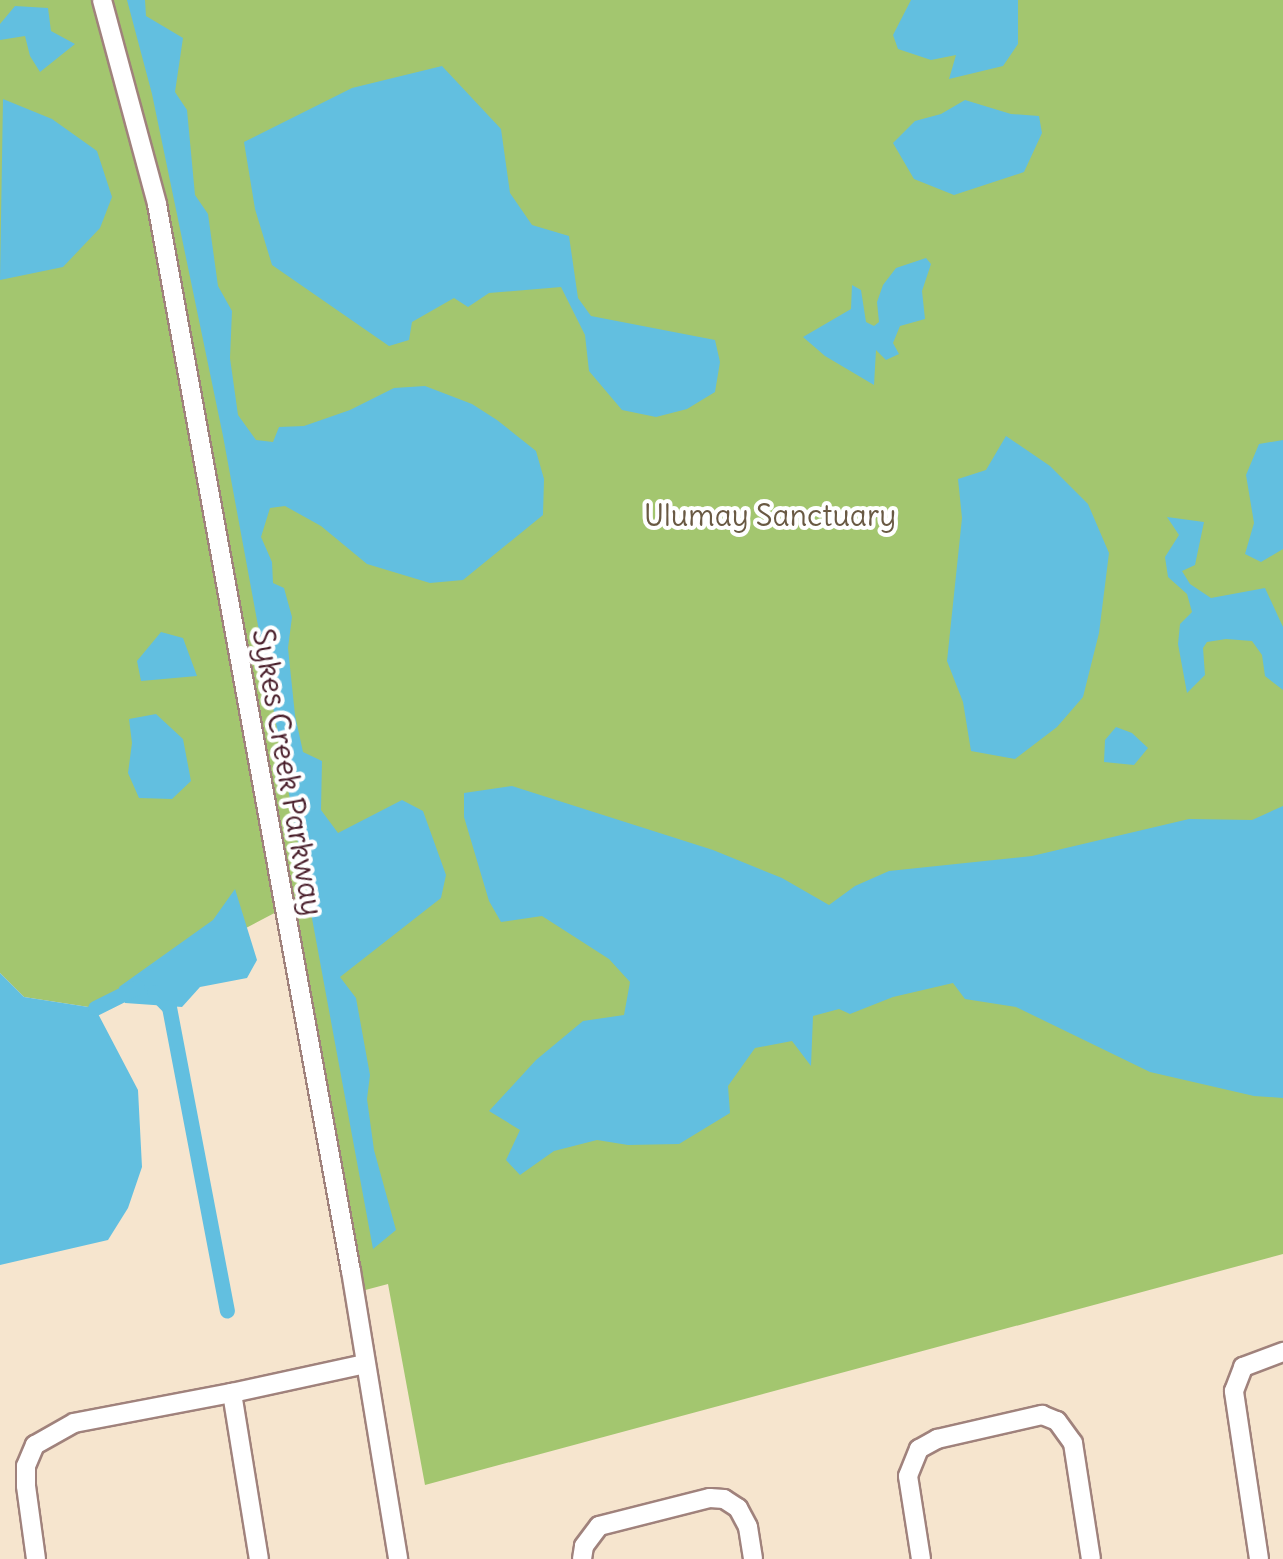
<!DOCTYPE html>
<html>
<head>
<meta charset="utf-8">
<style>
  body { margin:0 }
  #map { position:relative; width:1283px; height:1559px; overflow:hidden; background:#f6e5ce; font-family:Delius,sans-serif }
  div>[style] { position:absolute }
  .green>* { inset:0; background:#a3c66f }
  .water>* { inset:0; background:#62bfe0 }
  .canal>* { height:15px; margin:-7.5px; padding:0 7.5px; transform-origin:7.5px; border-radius:7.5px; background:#62bfe0 }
  .roads { filter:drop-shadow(2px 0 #a0827c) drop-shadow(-2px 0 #a0827c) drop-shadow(0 2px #a0827c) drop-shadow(0 -2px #a0827c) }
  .minor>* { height:18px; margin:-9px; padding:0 9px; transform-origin:9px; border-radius:9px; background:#fff }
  span { translate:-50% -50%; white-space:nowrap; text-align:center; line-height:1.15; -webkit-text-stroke:8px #fff; paint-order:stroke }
  .park-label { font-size:30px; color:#695943 }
  .street-label { font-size:30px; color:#4a1f2b }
</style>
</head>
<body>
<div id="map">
  <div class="green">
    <i style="clip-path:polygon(0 0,1283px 0,1283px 1254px,425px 1485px,388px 1284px,354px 1293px,284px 908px,95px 1008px,24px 997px,0 973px)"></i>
  </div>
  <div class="water">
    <i style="clip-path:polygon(127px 0,145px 0,146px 16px,183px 38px,175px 92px,187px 110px,195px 195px,208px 214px,218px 286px,232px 311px,230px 358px,238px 415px,256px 440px,273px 442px,279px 427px,304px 426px,350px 410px,394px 388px,425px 386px,472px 404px,497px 420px,536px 451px,544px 479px,543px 515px,463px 580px,430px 583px,367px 564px,321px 526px,285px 506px,270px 508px,261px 537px,272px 562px,273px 583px,284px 588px,292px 617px,288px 648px,295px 715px,303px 752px,322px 761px,321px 810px,338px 833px,402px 800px,423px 811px,446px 875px,441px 898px,340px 977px,356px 998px,370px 1075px,367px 1099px,374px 1150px,396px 1230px,373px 1249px,223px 436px,152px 94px)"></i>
    <i style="clip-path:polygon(911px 0,1018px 0,1018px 44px,1003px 66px,949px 79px,956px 55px,931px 60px,898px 49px,893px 35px)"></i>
    <i style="clip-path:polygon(15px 6px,48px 8px,51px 31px,75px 44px,40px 72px,30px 56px,25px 36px,0 40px,0 24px)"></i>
    <i style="clip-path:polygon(442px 66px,501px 129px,510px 193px,532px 225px,569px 236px,578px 298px,591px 316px,715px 340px,720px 362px,715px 392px,687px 409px,656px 417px,622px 410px,589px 371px,585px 335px,561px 287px,489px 293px,468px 307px,454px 298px,412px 322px,409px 340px,389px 346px,272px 265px,255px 209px,244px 142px,352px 88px)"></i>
    <i style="clip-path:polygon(3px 99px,52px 119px,97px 151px,112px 197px,100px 228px,63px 267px,0 280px)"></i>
    <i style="clip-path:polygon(965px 100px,1011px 114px,1039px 116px,1042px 133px,1024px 172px,954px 195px,914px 179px,893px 143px,915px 121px,941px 114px)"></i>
    <i style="clip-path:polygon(926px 258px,931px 264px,922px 291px,925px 319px,900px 326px,893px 343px,899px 354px,886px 360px,876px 350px,874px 385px,825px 356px,803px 337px,851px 309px,852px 285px,861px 290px,866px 322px,874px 326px,879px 322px,877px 302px,883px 285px,896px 268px)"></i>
    <i style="clip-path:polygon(1006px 436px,1050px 466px,1088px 504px,1109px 553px,1099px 633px,1083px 697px,1057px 727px,1015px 759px,971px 751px,963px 702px,947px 661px,962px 518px,958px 479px,986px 470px)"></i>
    <i style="clip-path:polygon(1283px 440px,1283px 549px,1261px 562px,1245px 554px,1254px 523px,1246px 475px,1259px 444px)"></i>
    <i style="clip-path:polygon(1167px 517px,1204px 522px,1195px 565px,1182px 571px,1190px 584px,1211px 598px,1265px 588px,1283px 627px,1283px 690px,1265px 676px,1262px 655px,1252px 641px,1226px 639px,1207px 642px,1203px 648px,1205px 675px,1187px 693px,1178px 644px,1180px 624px,1192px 612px,1187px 594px,1168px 577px,1165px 557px,1179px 535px)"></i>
    <i style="clip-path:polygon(161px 632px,183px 638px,197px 676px,141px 681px,137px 661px)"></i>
    <i style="clip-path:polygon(156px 714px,183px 739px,191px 781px,172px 799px,139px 798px,128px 773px,132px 743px,129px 719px)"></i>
    <i style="clip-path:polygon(1116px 727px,1132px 733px,1148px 748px,1134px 765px,1104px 762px,1105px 740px)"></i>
    <i style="clip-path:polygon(512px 786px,713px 850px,782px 878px,829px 905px,855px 886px,889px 871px,1032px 856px,1189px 819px,1252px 820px,1283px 806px,1283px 1098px,1254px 1096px,1150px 1072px,1016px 1007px,965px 999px,953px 983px,893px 997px,850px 1014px,839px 1009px,813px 1016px,811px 1066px,792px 1041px,755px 1048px,728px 1086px,730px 1113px,679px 1144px,628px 1145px,597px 1140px,554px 1151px,520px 1175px,506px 1160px,520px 1130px,489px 1111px,536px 1060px,583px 1021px,624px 1015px,630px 982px,609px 959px,542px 916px,501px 922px,489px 901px,464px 817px,464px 793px)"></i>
    <i style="clip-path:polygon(235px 889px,257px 960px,247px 978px,200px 987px,182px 1007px,125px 1003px,119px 987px,213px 920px)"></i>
    <i style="clip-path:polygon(0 973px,24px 997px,95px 1008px,138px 1090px,142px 1167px,128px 1208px,108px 1240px,0 1265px)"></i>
  </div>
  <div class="canal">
    <i style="left:154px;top:992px;width:21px;rotate:45deg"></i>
    <i style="left:169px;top:1007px;width:309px;rotate:79.2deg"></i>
    <i style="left:95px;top:1008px;width:47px;rotate:-26.6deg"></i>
  </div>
  <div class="roads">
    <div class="minor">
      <i style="left:102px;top:0;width:211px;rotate:74.9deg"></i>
      <i style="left:157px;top:204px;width:1084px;rotate:79.7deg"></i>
      <i style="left:351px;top:1271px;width:292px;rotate:80.7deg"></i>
      <i style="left:232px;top:1393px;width:136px;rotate:-12.3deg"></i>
      <i style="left:36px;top:1559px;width:74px;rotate:-97.8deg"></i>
      <i style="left:26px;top:1486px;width:20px;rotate:-90deg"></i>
      <i style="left:26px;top:1466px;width:23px;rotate:-67deg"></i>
      <i style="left:35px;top:1445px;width:45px;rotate:-29.4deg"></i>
      <i style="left:74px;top:1423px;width:161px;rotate:-10.8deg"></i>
      <i style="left:232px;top:1393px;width:168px;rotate:80.8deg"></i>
      <i style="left:582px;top:1559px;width:13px;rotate:-81deg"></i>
      <i style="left:584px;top:1546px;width:25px;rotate:-53deg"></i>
      <i style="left:599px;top:1526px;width:114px;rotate:-14.2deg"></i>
      <i style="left:710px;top:1498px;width:14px;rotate:4deg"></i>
      <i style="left:724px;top:1499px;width:17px;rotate:33deg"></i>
      <i style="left:738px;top:1508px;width:21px;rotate:62deg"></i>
      <i style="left:748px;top:1527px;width:32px;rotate:81deg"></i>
      <i style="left:921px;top:1559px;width:84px;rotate:-98.9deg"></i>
      <i style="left:908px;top:1476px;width:29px;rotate:-68deg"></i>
      <i style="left:919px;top:1449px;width:21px;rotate:-29deg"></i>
      <i style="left:937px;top:1439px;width:108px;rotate:-12.9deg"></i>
      <i style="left:1042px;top:1415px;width:16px;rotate:22deg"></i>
      <i style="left:1057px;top:1421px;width:27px;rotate:54deg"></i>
      <i style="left:1073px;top:1443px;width:117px;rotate:81.2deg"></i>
      <i style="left:1259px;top:1559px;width:170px;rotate:-98.5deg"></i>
      <i style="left:1234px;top:1391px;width:26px;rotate:-69deg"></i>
      <i style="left:1243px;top:1367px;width:43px;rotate:-20.6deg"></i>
    </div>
  </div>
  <div class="park-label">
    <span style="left:770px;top:515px">Ulumay Sanctuary</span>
  </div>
  <div class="street-label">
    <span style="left:288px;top:772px;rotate:80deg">Sykes Creek Parkway</span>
  </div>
</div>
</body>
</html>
